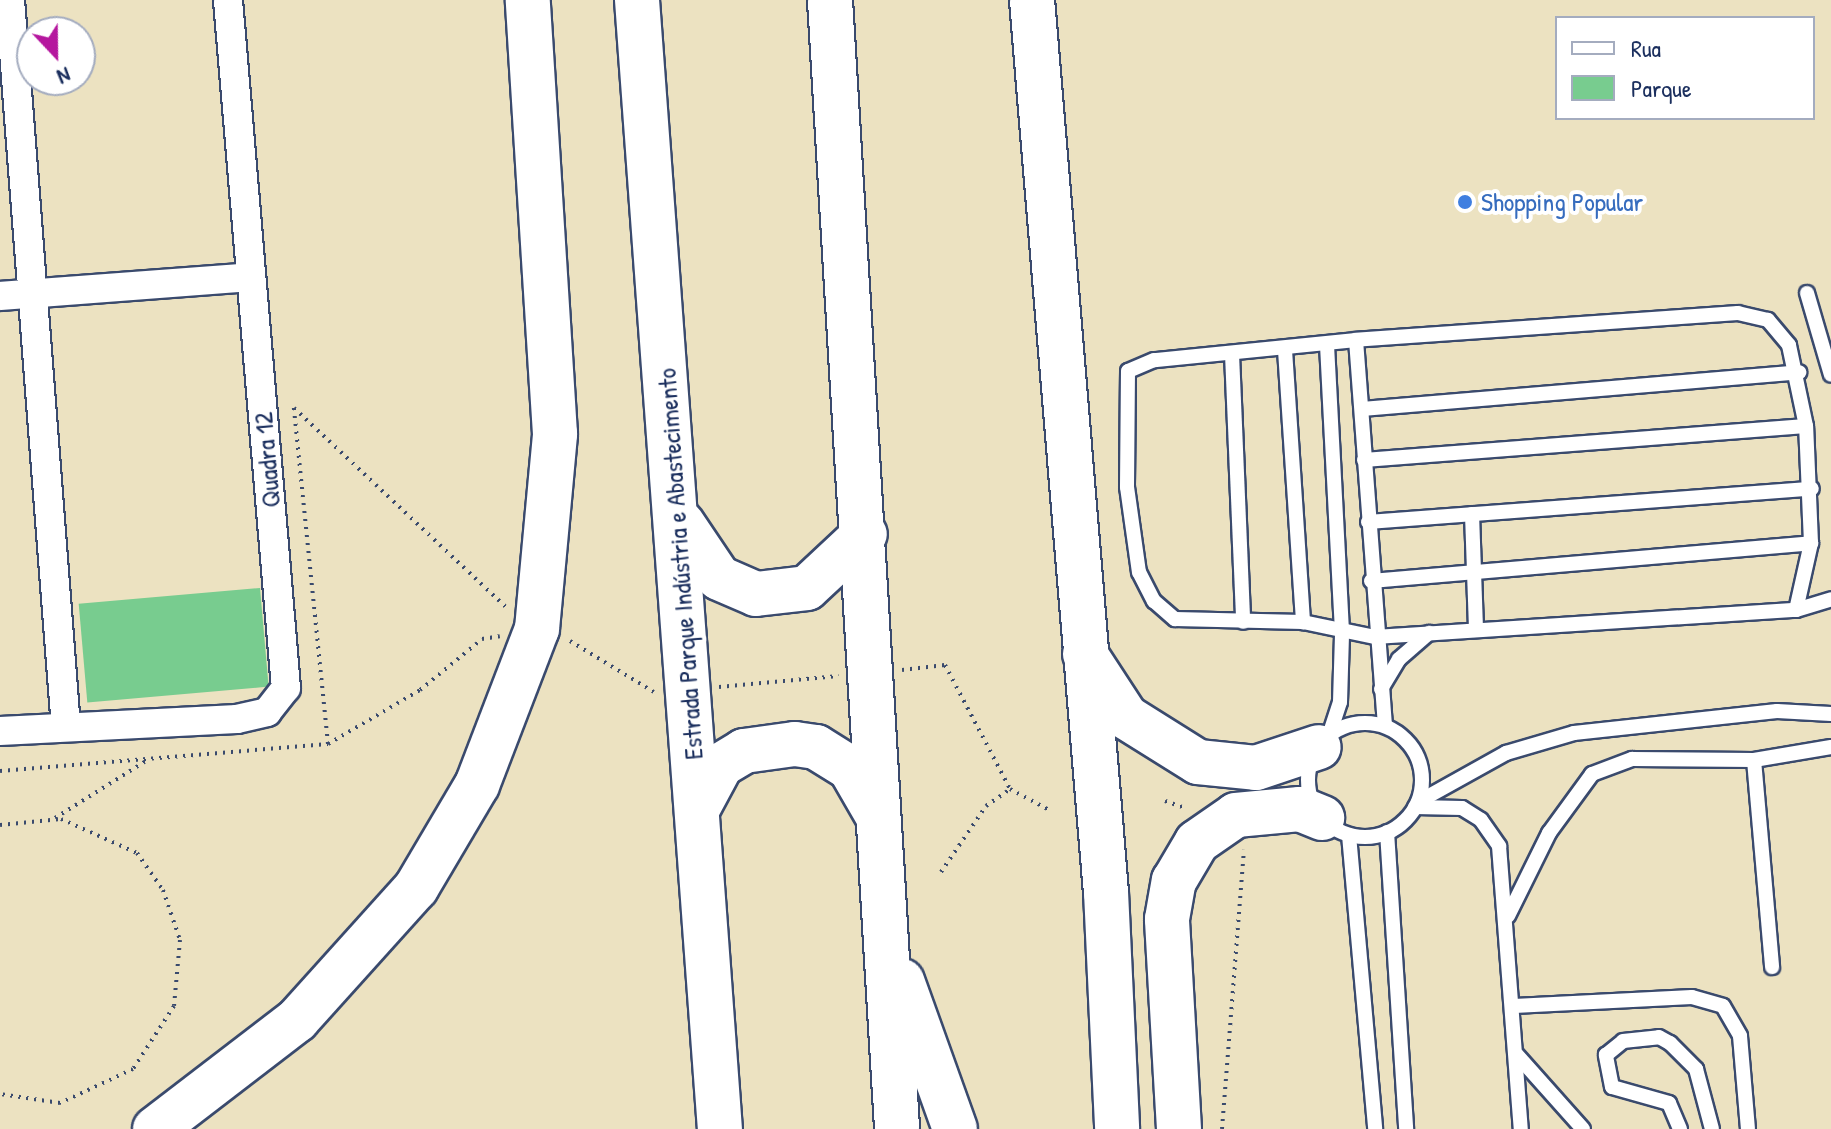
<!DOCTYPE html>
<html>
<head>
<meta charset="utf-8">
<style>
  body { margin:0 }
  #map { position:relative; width:1831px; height:1129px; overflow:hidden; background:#ece2c1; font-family:"Patrick Hand",sans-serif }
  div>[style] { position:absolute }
  .green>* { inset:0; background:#78cc8f; transform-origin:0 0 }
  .path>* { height:4px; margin-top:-2px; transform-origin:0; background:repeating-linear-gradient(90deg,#3a4a6d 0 2px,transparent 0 8px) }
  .roads { filter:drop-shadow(2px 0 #3a4a6d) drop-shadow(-2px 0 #3a4a6d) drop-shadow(0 2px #3a4a6d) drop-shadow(0 -2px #3a4a6d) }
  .service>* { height:14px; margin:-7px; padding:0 7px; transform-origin:7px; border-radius:7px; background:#fff }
  .service>.ring { margin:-7px; padding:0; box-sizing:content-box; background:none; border:14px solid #fff; border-radius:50% }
  .minor>* { height:28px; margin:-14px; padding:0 14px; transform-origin:14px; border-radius:14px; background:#fff }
  .trunk>* { height:44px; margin:-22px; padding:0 22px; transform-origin:22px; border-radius:22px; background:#fff }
  .dots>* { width:22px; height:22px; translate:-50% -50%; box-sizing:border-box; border:4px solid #fff; border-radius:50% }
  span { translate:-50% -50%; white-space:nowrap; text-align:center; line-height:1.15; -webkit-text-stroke:8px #fff; paint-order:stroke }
  .shop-label { font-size:26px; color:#366cbe }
  .left { translate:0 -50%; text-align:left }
  .street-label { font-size:26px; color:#1b2f5e }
  .legend { position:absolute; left:1555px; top:16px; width:260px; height:104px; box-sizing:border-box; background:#fff; border:2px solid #a4acbf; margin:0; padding:10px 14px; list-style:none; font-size:24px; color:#1b2f5e }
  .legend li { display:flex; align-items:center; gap:16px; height:40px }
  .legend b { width:40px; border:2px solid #a4acbf }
  .north { position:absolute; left:16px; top:16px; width:80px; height:80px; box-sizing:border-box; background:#fff; border:2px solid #a4acbf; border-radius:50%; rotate:158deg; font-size:22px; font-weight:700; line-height:32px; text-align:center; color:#1b2f5e }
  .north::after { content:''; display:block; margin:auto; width:28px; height:36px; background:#b5179e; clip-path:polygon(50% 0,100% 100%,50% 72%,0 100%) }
</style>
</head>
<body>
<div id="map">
  <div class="green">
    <i style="left:260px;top:588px;width:99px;height:182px;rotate:85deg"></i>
  </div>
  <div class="path">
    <i style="left:570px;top:641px;width:98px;rotate:31.3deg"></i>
    <i style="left:902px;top:670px;width:43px;rotate:-6.6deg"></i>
    <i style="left:945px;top:665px;width:140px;rotate:62.3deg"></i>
    <i style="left:1010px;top:789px;width:44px;rotate:28.3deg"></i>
    <i style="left:719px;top:687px;width:120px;rotate:-5.3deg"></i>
    <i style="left:328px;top:744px;width:338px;rotate:-95.8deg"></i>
    <i style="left:294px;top:408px;width:291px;rotate:43.2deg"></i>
    <i style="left:0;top:771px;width:329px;rotate:-4.7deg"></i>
    <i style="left:328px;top:744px;width:107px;rotate:-30.4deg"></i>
    <i style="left:420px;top:690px;width:80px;rotate:-39.4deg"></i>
    <i style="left:482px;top:639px;width:18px;rotate:-9deg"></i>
    <i style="left:1165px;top:801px;width:21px;rotate:19deg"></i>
    <i style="left:55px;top:818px;width:107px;rotate:-32.1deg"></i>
    <i style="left:0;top:825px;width:61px;rotate:-5.6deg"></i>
    <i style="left:61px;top:819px;width:83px;rotate:24.1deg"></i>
    <i style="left:137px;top:853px;width:45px;rotate:54.9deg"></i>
    <i style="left:163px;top:890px;width:53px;rotate:71.2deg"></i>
    <i style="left:180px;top:940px;width:66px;rotate:95.2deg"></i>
    <i style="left:174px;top:1006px;width:75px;rotate:123.1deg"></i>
    <i style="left:133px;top:1069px;width:81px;rotate:155deg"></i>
    <i style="left:60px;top:1103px;width:61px;rotate:-171.5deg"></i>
    <i style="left:941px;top:872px;width:80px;rotate:-55.7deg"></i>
    <i style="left:986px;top:806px;width:29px;rotate:-35deg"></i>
    <i style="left:1222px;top:1129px;width:280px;rotate:-85.5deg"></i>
  </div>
  <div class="roads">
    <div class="service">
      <i style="left:1807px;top:293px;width:85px;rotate:73.7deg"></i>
      <i style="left:1356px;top:340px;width:387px;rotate:85.7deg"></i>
      <i style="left:1327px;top:345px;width:290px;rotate:87deg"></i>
      <i style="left:1342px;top:635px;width:67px;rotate:91.7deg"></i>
      <i style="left:1340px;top:702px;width:35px;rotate:108deg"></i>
      <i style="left:1285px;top:350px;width:273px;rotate:86.2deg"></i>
      <i style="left:1232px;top:354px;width:268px;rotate:87.6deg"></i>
      <i style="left:1362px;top:409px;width:439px;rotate:-4.8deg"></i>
      <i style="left:1364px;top:460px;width:443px;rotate:-4.4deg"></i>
      <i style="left:1472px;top:514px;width:116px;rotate:88deg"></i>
      <i style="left:1368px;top:522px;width:445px;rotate:-4.3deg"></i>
      <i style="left:1371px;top:581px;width:442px;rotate:-4.9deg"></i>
      <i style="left:1796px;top:610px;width:69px;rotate:-77.4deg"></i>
      <i style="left:1811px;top:543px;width:117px;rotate:-92.4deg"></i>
      <i style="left:1806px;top:426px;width:83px;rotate:-101.9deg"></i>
      <i style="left:1789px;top:345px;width:33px;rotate:-130deg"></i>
      <i style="left:1768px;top:320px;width:31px;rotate:-167deg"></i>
      <i style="left:1738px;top:313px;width:383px;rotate:176deg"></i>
      <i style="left:1356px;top:340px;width:203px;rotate:174.3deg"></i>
      <i style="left:1154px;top:360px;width:28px;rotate:157deg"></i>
      <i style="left:1128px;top:371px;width:116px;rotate:90.5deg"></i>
      <i style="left:1127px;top:487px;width:86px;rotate:82deg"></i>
      <i style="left:1139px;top:572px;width:33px;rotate:63deg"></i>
      <i style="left:1154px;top:601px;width:28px;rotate:41deg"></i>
      <i style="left:1175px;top:619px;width:128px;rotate:1.3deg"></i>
      <i style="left:1303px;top:622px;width:74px;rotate:11.8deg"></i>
      <i style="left:1375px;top:637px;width:422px;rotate:-3.7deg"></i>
      <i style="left:1796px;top:610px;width:37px;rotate:-17deg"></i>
      <i style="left:1381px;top:689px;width:35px;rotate:-59deg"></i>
      <i style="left:1399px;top:659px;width:40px;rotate:-41deg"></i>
      <i class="ring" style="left:1308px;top:723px;width:100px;height:100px"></i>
      <i style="left:1754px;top:760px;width:208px;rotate:85deg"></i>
      <i style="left:1418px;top:802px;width:101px;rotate:-29.1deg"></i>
      <i style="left:1506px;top:753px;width:71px;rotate:-16.4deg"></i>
      <i style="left:1574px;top:733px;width:204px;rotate:-6.2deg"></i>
      <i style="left:1777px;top:711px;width:54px;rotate:3.2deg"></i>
      <i style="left:1415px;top:807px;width:47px;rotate:1.2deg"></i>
      <i style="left:1462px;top:808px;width:22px;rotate:32deg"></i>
      <i style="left:1481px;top:820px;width:32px;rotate:55deg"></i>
      <i style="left:1499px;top:846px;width:284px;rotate:85.6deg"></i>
      <i style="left:1387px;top:832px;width:298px;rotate:86.3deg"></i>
      <i style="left:1349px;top:835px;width:295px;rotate:84.9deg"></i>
      <i style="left:1508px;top:916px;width:93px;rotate:-63.7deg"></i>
      <i style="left:1549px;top:833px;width:73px;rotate:-53.9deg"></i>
      <i style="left:1592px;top:774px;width:43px;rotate:-20.6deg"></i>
      <i style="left:1632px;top:759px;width:122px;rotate:0.5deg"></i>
      <i style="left:1754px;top:760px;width:78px;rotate:-9.6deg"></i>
      <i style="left:1514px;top:1006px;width:178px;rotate:-2.9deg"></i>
      <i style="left:1692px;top:997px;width:32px;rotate:16deg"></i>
      <i style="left:1723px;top:1006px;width:34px;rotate:60deg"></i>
      <i style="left:1740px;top:1036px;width:93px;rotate:85.1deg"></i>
      <i style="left:1517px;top:1055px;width:99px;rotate:48.3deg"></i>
      <i style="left:1680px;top:1129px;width:28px;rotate:-113deg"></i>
      <i style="left:1669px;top:1103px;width:59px;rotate:-164.3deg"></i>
      <i style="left:1612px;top:1087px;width:33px;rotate:-101deg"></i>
      <i style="left:1606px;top:1055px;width:22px;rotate:-39deg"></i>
      <i style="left:1623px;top:1041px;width:36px;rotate:-6deg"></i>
      <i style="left:1659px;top:1037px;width:13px;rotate:29deg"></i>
      <i style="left:1670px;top:1043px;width:37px;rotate:45deg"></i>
      <i style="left:1696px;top:1069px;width:62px;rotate:75.1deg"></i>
    </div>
    <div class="minor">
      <i style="left:10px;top:0;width:729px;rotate:85.6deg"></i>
      <i style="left:0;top:296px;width:251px;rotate:-4.3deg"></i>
      <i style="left:0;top:731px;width:237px;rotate:-2.9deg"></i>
      <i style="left:237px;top:719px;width:31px;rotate:-13deg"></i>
      <i style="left:267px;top:712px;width:31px;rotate:-52deg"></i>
      <i style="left:286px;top:688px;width:690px;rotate:-94.82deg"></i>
    </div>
    <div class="trunk">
      <i style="left:637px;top:0;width:1132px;rotate:85.8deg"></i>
      <i style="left:830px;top:0;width:1131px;rotate:86.6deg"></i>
      <i style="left:1032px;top:0;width:895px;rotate:85.26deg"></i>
      <i style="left:1106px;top:892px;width:237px;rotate:87.3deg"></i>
      <i style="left:682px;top:523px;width:66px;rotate:56.1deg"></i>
      <i style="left:719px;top:578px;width:40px;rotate:23.4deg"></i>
      <i style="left:756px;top:594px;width:51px;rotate:-6.7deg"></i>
      <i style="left:807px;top:588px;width:79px;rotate:-43deg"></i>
      <i style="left:1085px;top:654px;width:75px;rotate:56.9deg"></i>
      <i style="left:1126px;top:717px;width:85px;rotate:32deg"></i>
      <i style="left:1198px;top:762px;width:58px;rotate:5.9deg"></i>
      <i style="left:1256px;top:768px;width:66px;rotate:-18.4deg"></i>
      <i style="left:698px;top:808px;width:49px;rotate:-61.9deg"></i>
      <i style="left:721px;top:765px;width:27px;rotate:-31deg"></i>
      <i style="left:744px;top:751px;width:51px;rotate:-7.8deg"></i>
      <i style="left:795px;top:744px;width:21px;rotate:8deg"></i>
      <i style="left:816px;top:747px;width:40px;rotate:32deg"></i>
      <i style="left:850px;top:768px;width:52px;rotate:60deg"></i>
      <i style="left:902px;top:981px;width:157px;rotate:70.3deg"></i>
      <i style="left:155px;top:1129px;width:179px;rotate:-37.5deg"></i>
      <i style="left:297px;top:1020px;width:178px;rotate:-48deg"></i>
      <i style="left:416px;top:888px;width:120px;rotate:-59.4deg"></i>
      <i style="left:477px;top:785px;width:167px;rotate:-69deg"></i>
      <i style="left:537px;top:629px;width:196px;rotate:-84.7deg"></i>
      <i style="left:555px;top:434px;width:435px;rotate:-93.6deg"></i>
      <i style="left:1179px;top:1129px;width:210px;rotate:-93.3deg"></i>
      <i style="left:1167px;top:919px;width:39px;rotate:-80deg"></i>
      <i style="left:1174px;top:881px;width:45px;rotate:-59.5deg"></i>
      <i style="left:1197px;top:842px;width:47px;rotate:-34.7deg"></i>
      <i style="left:1236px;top:815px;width:64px;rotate:-5.4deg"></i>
      <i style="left:1300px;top:809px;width:24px;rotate:22deg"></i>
    </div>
  </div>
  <div class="dots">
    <i style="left:1465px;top:202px;background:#3f7fe0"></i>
  </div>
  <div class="shop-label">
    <span class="left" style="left:1481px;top:202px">Shopping Popular</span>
  </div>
  <div class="street-label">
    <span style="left:267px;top:460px;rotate:-95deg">Quadra 12</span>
    <span style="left:680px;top:564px;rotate:-94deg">Estrada Parque Indústria e Abastecimento</span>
  </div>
  <ul class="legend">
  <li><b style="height:10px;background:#fff"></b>Rua</li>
  <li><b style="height:22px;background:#78cc8f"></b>Parque</li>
  </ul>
  <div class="north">N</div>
</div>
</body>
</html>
